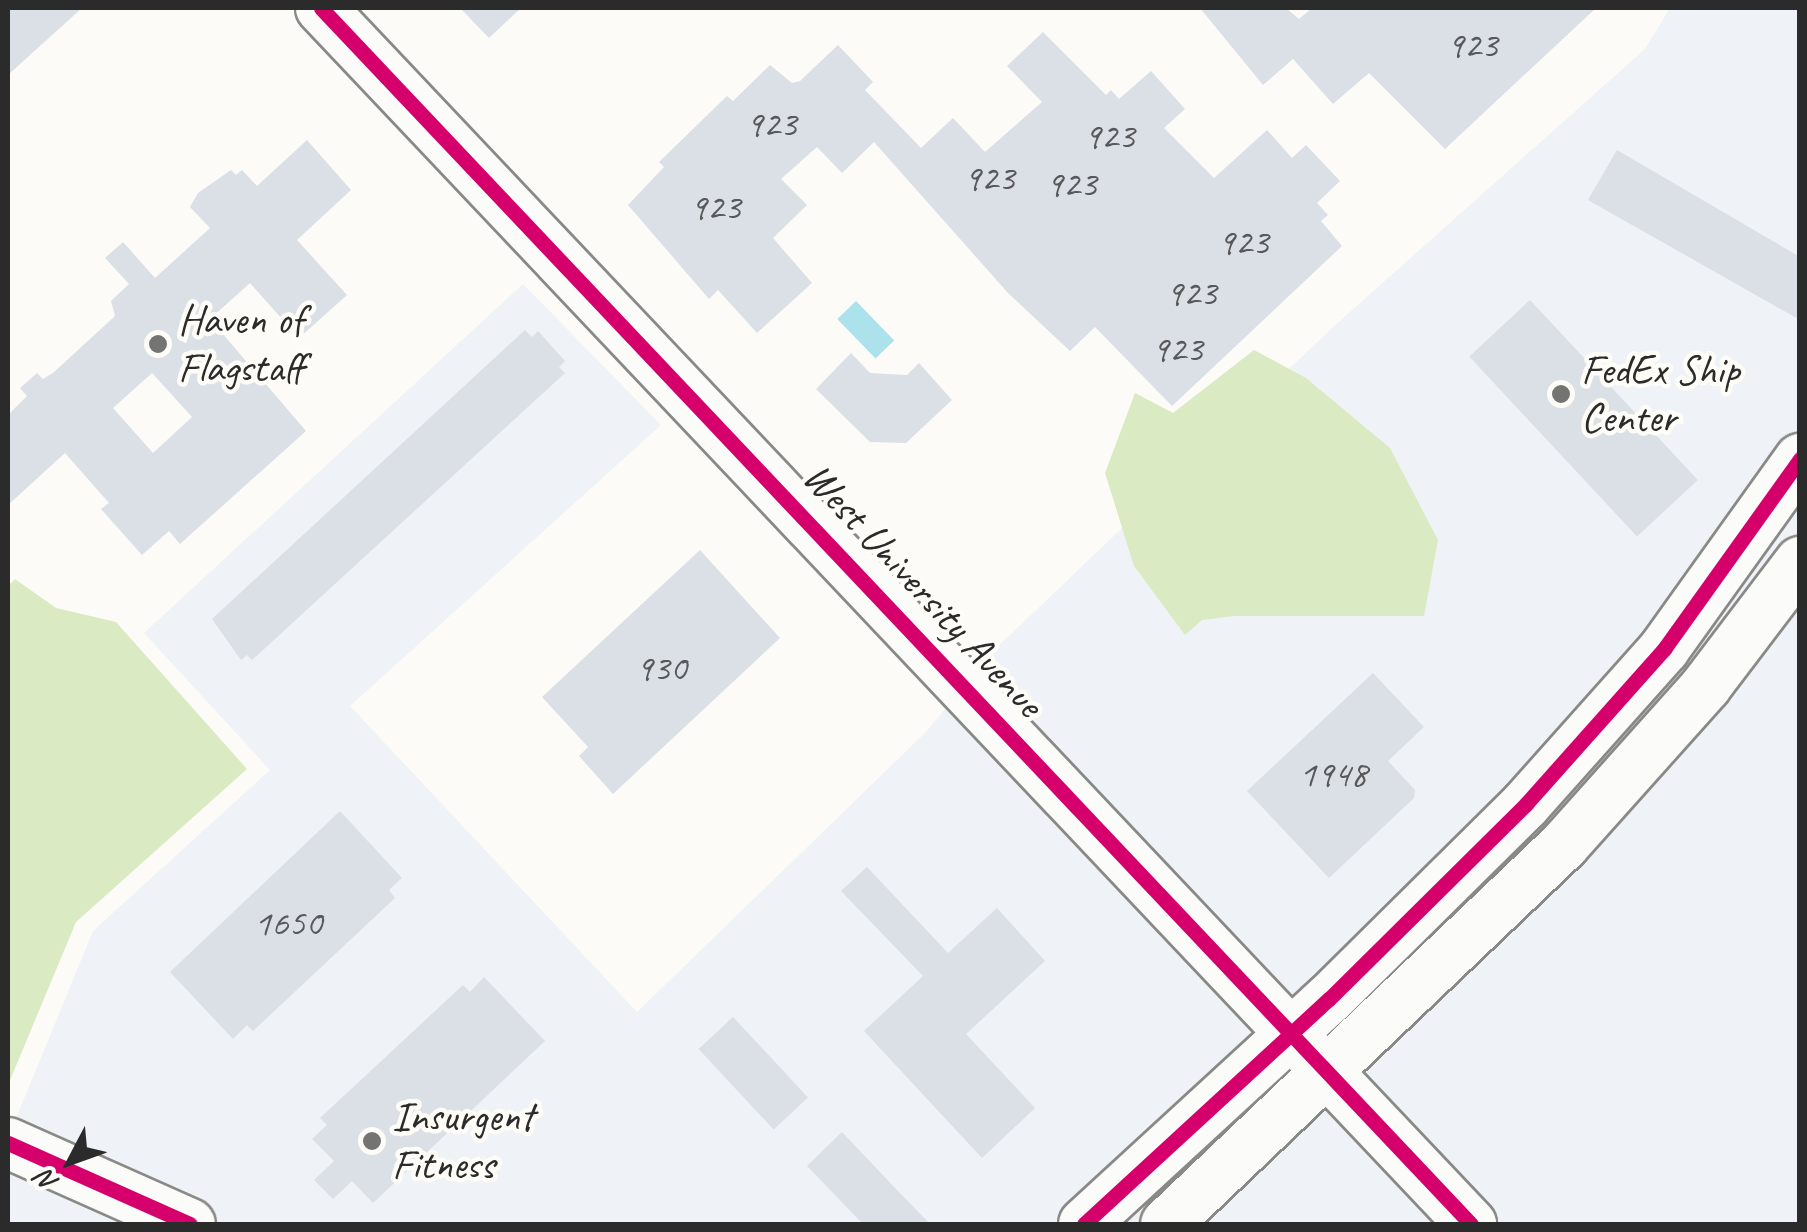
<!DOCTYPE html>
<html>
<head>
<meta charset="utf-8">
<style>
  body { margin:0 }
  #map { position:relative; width:1807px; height:1232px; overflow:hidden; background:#fcfbf8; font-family:Caveat,sans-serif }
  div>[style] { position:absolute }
  .built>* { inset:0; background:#eff2f6 }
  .green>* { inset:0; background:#daeac2 }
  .water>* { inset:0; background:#ace2eb; transform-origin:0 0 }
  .building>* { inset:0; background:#dbdfe6; transform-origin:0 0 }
  .roads { filter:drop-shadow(2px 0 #898987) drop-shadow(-2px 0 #898987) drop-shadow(0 2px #898987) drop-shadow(0 -2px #898987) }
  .secondary>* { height:50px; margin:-25px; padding:0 25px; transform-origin:25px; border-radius:25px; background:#fbfbf9 }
  .cycleway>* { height:15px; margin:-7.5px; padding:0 7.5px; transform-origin:7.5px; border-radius:7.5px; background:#d6006c }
  .dots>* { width:28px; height:28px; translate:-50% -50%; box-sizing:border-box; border:5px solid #fdfcf7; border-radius:50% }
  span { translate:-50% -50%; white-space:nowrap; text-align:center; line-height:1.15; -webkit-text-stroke:9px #fdfcf7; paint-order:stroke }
  .number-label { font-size:38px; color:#57585a }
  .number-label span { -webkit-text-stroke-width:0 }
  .poi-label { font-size:42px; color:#2b2b2b }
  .left { translate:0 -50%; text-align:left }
  .street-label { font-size:42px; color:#2b2b2b }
  .frame { position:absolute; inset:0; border:10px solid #2b2b2b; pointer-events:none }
  .north { position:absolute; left:20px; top:1112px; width:100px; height:100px; -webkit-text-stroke:8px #fdfcf7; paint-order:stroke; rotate:229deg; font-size:28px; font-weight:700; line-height:40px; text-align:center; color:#2b2b2b }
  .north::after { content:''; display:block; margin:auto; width:35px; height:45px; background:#2b2b2b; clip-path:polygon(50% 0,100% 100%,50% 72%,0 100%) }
</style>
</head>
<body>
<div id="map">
  <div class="built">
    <i style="clip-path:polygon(1670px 8px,1799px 8px,1799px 1224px,8px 1224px,8px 1138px,93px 931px,270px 770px,144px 633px,523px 284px,661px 425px,350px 706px,637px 1012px,926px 732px,991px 653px,1332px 328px,1645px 49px)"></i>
  </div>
  <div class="green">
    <i style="clip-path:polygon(1254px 350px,1306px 378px,1390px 448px,1438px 540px,1424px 616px,1234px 616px,1202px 620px,1185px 635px,1134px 566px,1105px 473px,1135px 393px,1173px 413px)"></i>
    <i style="clip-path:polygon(15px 579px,56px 608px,116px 622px,247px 769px,76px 922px,8px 1085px,8px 586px)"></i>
  </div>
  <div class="water">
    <i style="left:856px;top:301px;width:55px;height:26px;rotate:46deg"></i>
  </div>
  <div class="building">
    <i style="clip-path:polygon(8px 8px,82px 8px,8px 75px)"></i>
    <i style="clip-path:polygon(460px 8px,521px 8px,489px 38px)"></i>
    <i style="clip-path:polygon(1200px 8px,1286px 8px,1299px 19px,1312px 8px,1596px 8px,1445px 149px,1369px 73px,1333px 104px,1293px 59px,1263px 85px)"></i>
    <i style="clip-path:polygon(1043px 32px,1106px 95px,1111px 90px,1119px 99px,1151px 71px,1185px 109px,1164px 128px,1214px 178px,1267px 130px,1292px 158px,1306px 145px,1340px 181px,1317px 203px,1328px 215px,1321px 221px,1342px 246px,1172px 406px,1095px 327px,1070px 351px,1008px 293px,874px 142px,842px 173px,817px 147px,781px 179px,807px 205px,773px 238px,812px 283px,757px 333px,718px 290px,709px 299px,628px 205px,664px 167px,659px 162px,727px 96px,733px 101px,770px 65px,792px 83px,800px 81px,838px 45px,873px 82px,865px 90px,921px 148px,953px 118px,985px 152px,1042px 102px,1007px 66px)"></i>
    <i style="clip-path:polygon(evenodd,307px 140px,351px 190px,297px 240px,347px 295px,299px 338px,250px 283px,210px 319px,306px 431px,180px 544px,169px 531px,142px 555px,101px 509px,109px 503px,65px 453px,8px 505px,8px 415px,27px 396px,20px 388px,37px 373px,43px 379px,53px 373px,115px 316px,111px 301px,129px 284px,105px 258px,123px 242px,155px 278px,210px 228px,190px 207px,198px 193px,231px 170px,236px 175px,242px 170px,257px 186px,307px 140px,152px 373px,192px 417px,153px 453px,113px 408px,152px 373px)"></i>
    <i style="clip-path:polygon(1617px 150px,1800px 257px,1800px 320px,1588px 200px)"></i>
    <i style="left:1530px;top:300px;width:246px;height:83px;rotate:47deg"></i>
    <i style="clip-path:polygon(525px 330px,532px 337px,538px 331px,565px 361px,559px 367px,565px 373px,252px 660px,247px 655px,241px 660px,212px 619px)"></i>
    <i style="clip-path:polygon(851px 353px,870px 373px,907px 375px,919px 363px,952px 400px,906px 443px,870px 442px,816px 389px)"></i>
    <i style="clip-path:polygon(700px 550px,780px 638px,613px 794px,579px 756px,588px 747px,542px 697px)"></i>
    <i style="clip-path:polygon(1373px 673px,1424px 727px,1388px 761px,1415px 790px,1414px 798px,1329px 878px,1247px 791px)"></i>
    <i style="clip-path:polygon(340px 811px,402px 878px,389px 890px,395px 898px,253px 1031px,247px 1025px,233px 1039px,170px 972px)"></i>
    <i style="clip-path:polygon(867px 867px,948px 953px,997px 908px,1045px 961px,966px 1034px,1035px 1108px,982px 1158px,864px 1031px,923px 976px,841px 891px)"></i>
    <i style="clip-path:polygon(484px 977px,545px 1041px,373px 1203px,352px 1181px,333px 1199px,314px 1180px,334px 1161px,312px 1139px,327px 1125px,320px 1118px,463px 985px,470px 992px)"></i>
    <i style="left:733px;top:1017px;width:110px;height:47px;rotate:47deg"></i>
    <i style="clip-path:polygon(842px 1132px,896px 1189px,930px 1224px,863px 1224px,807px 1166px)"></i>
  </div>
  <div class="roads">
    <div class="secondary">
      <i style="left:321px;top:8px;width:1674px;rotate:46.6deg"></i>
      <i style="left:8px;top:1143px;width:199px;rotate:24deg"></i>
      <i style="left:1084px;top:1224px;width:333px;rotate:-42.6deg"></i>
      <i style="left:1329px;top:999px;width:277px;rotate:-44.7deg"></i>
      <i style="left:1526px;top:804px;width:208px;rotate:-48.3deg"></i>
      <i style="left:1664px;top:649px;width:234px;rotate:-54.4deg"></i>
      <i style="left:1166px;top:1224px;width:550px;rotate:-43.6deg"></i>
      <i style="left:1564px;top:845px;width:213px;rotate:-48.2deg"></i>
      <i style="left:1706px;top:686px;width:156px;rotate:-52.8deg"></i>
    </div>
  </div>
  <div class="cycleway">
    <i style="left:321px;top:8px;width:1674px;rotate:46.6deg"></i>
    <i style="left:8px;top:1143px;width:199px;rotate:24deg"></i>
    <i style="left:1084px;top:1224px;width:333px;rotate:-42.6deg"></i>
    <i style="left:1329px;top:999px;width:277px;rotate:-44.7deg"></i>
    <i style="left:1526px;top:804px;width:208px;rotate:-48.3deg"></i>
    <i style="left:1664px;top:649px;width:234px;rotate:-54.4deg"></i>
  </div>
  <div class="dots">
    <i style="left:158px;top:344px;background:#747473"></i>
    <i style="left:1561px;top:394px;background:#747473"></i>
    <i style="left:372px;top:1141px;background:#747473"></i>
  </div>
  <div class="number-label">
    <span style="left:1472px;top:45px">923</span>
    <span style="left:771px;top:124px">923</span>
    <span style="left:1109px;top:136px">923</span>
    <span style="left:989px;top:178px">923</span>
    <span style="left:1071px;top:184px">923</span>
    <span style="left:715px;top:207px">923</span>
    <span style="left:1243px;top:242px">923</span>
    <span style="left:1191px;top:293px">923</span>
    <span style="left:1177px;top:349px">923</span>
    <span style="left:661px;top:668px">930</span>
    <span style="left:1333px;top:774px">1948</span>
    <span style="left:288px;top:923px">1650</span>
  </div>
  <div class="poi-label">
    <span class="left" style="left:178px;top:344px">Haven of<br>Flagstaff</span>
    <span class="left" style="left:1581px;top:394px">FedEx Ship<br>Center</span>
    <span class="left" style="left:392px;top:1141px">Insurgent<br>Fitness</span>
  </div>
  <div class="street-label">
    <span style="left:923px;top:590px;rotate:47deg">West University Avenue</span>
  </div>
  <div class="frame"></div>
  <div class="north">N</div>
</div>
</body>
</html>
